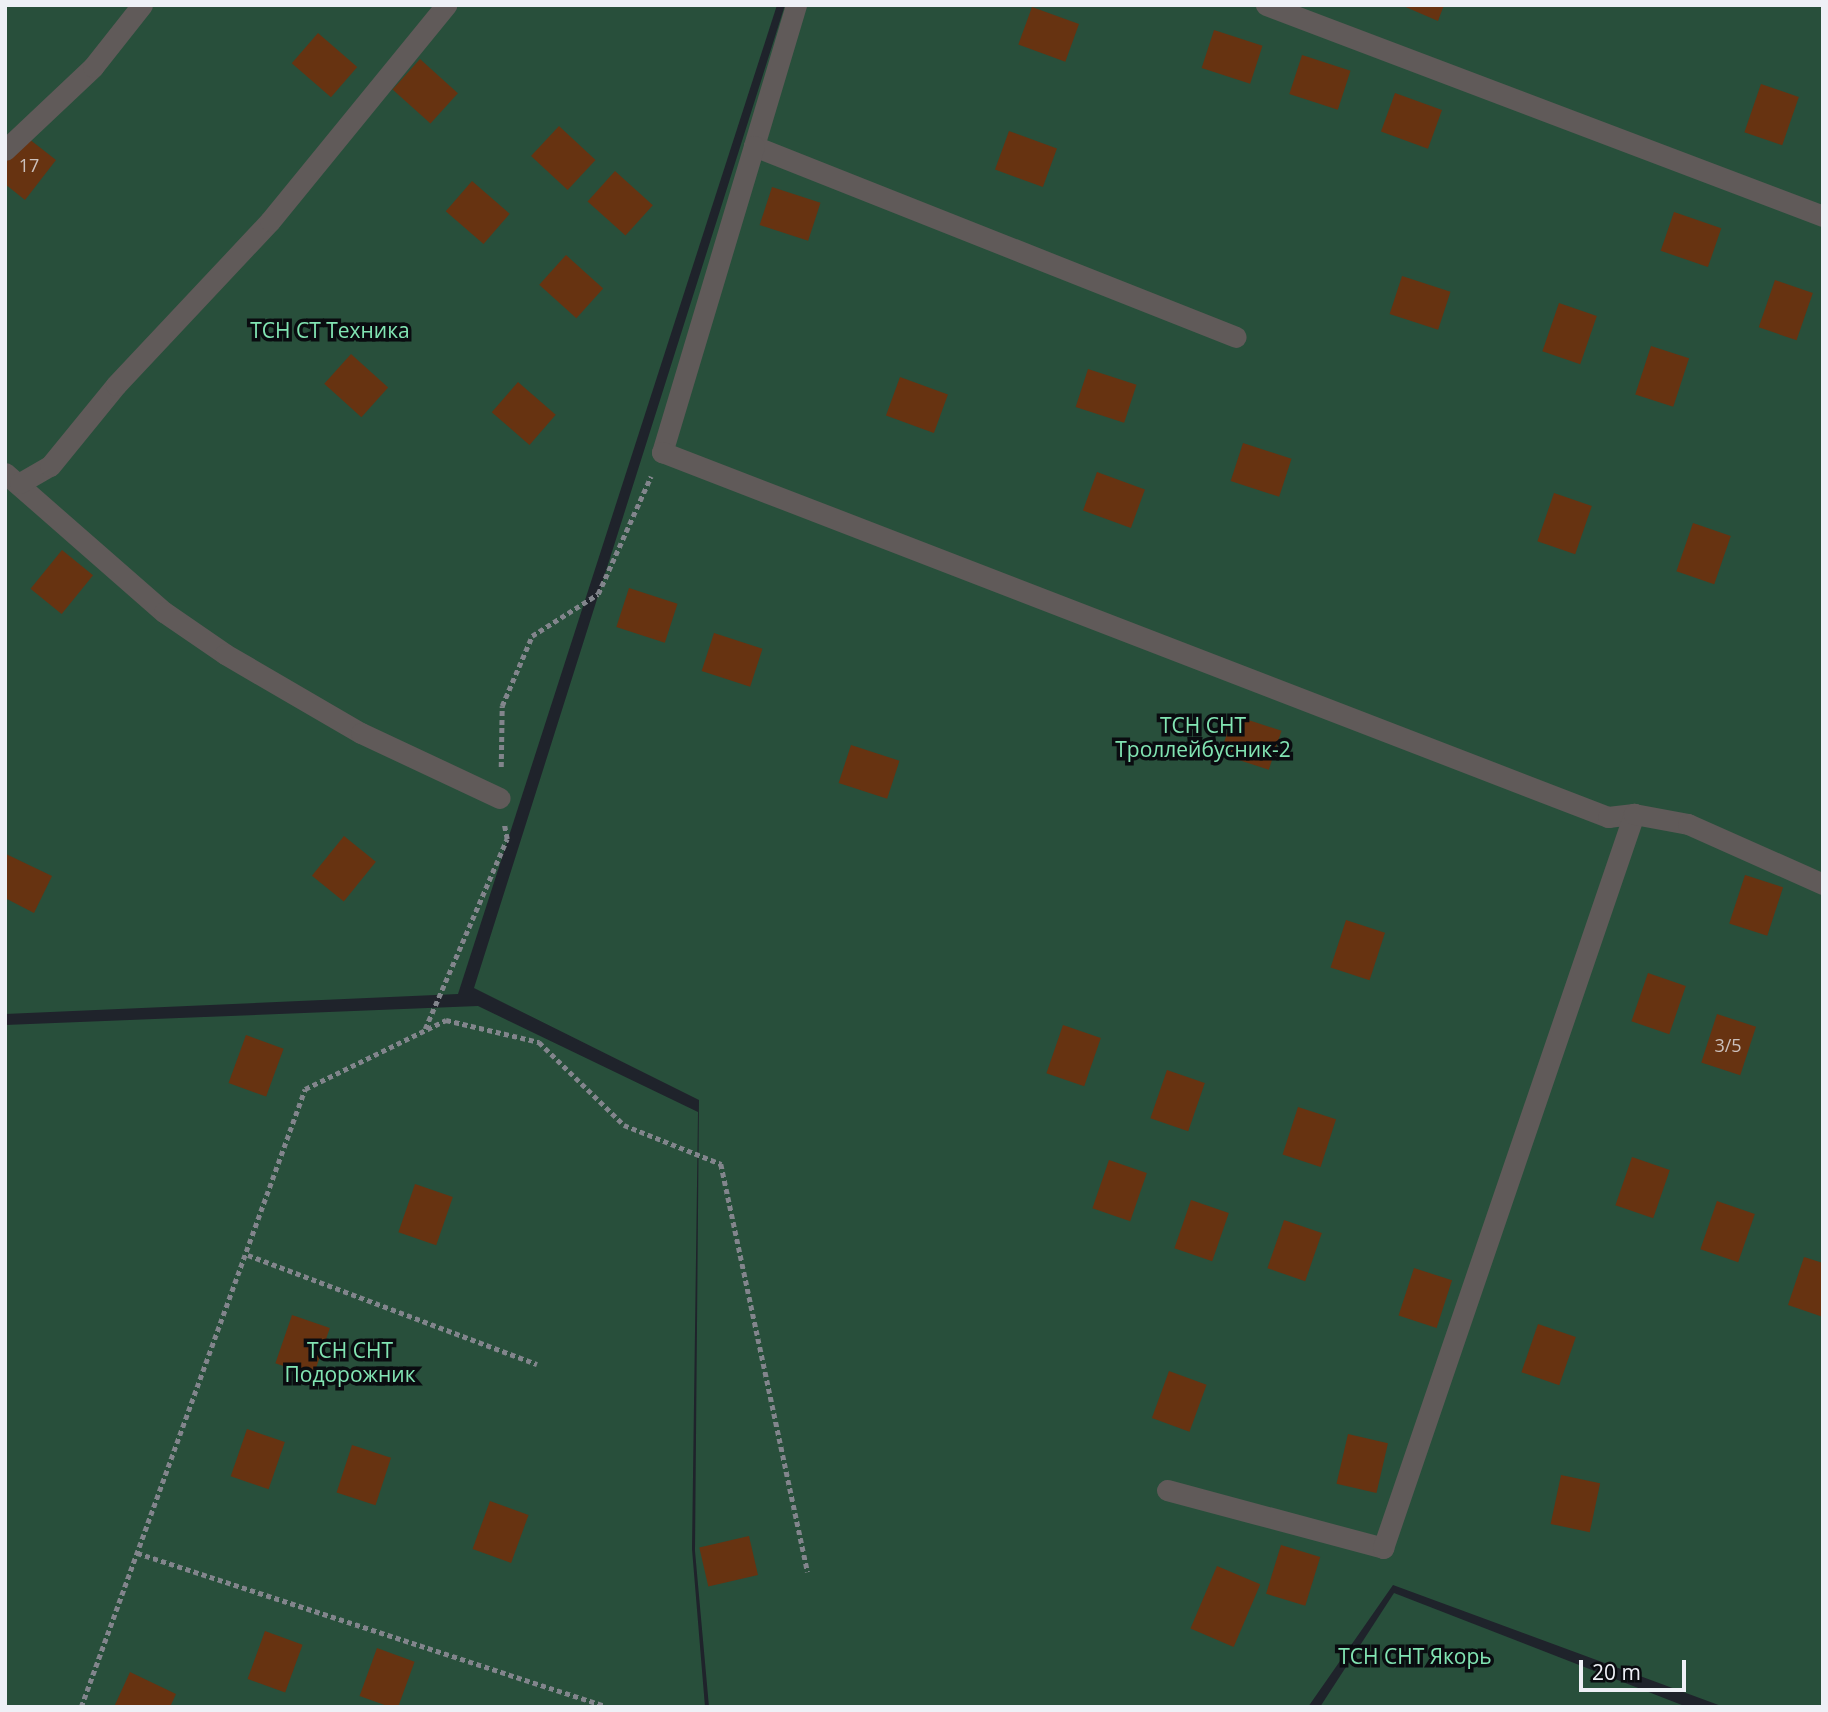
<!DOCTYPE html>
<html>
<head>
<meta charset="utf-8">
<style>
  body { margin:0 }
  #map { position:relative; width:1828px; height:1712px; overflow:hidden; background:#1f232b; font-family:"Open Sans",sans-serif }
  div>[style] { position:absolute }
  .green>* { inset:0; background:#284f3b }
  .building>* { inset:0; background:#673311; transform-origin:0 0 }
  .path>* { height:4.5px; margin-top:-2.25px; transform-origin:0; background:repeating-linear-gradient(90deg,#82858c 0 5px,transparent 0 8.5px) }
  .minor>* { height:21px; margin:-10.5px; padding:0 10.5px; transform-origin:10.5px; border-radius:10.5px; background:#605a59 }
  span { translate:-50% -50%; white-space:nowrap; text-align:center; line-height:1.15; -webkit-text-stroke:7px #0a0c10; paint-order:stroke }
  .number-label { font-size:18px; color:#ccc1bd }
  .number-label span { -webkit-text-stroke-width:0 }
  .park-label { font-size:21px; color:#82e5b3 }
  .frame { position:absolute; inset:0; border:7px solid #eef0f6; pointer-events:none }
  .scale { position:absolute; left:1579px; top:1660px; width:107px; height:32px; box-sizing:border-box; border:4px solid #eef0f6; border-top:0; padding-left:9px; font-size:21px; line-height:24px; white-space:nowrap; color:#eef0f6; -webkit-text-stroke:5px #0a0c10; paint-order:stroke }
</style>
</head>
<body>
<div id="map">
  <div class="green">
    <i style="clip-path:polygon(5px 5px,777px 5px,458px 994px,5px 1014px)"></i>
    <i style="clip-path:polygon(785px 5px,1823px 5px,1823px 1707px,1724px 1707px,1393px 1585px,1308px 1707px,709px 1707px,695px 1551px,699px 1100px,474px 988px)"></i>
    <i style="clip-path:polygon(478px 1006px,698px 1112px,692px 1549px,705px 1707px,5px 1707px,5px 1025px)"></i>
    <i style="clip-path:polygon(1394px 1593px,1687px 1707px,1320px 1707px)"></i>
  </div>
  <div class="building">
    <i style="clip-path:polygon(1401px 5px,1444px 5px,1438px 21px)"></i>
    <i style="left:1032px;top:7px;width:50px;height:40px;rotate:20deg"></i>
    <i style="left:1214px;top:30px;width:51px;height:40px;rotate:18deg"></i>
    <i style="left:318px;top:33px;width:52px;height:40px;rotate:41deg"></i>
    <i style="left:1302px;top:55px;width:51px;height:41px;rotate:18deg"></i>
    <i style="left:420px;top:59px;width:51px;height:41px;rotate:42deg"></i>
    <i style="left:1761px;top:84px;width:40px;height:51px;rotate:19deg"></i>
    <i style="left:1395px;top:93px;width:50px;height:41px;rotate:20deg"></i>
    <i style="left:559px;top:126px;width:50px;height:41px;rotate:43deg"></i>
    <i style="left:1009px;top:131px;width:51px;height:41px;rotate:20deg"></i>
    <i style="clip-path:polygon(24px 135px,56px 160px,25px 200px,5px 184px,5px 159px)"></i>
    <i style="left:615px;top:171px;width:51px;height:41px;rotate:42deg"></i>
    <i style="left:472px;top:181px;width:50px;height:40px;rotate:41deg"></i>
    <i style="left:772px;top:187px;width:51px;height:40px;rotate:18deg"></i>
    <i style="left:1674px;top:212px;width:50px;height:41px;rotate:19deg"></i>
    <i style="left:566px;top:255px;width:50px;height:40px;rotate:42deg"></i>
    <i style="left:1402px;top:276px;width:51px;height:40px;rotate:18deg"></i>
    <i style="left:1775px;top:280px;width:40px;height:50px;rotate:19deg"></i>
    <i style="left:1559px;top:303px;width:40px;height:51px;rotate:19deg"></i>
    <i style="left:1651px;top:346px;width:40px;height:51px;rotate:18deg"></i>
    <i style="left:351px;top:354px;width:50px;height:40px;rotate:42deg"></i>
    <i style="left:1088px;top:369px;width:51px;height:40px;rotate:18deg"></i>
    <i style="left:900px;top:377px;width:51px;height:41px;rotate:20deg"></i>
    <i style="left:518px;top:382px;width:50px;height:40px;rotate:41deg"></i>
    <i style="left:1243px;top:443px;width:51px;height:40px;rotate:18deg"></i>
    <i style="left:1097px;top:472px;width:51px;height:41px;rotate:20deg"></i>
    <i style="left:1554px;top:493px;width:40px;height:51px;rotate:19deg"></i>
    <i style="left:1693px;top:523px;width:40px;height:51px;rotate:19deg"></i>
    <i style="left:62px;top:550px;width:40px;height:50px;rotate:39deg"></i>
    <i style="left:629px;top:588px;width:51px;height:41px;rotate:18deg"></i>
    <i style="left:714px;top:633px;width:51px;height:40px;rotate:18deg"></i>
    <i style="left:1233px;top:715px;width:51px;height:41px;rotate:18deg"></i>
    <i style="left:851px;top:745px;width:51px;height:40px;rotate:18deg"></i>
    <i style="left:344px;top:836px;width:41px;height:51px;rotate:39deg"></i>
    <i style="clip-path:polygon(6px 854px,52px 876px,34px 913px,5px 898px)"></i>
    <i style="left:1745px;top:875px;width:40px;height:51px;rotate:18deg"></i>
    <i style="left:1346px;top:920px;width:41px;height:50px;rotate:18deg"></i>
    <i style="left:1648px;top:973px;width:40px;height:51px;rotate:19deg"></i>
    <i style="left:1717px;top:1014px;width:41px;height:51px;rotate:18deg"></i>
    <i style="left:1063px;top:1025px;width:40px;height:51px;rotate:19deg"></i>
    <i style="left:246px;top:1035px;width:40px;height:51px;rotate:20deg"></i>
    <i style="left:1167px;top:1070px;width:40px;height:51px;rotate:19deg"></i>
    <i style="left:1298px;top:1107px;width:40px;height:50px;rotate:18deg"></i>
    <i style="left:1632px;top:1157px;width:40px;height:51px;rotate:19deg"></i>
    <i style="left:1109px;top:1160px;width:40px;height:51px;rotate:19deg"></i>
    <i style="left:415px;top:1184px;width:40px;height:51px;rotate:19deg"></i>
    <i style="left:1191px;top:1200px;width:40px;height:51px;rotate:19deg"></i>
    <i style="left:1717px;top:1201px;width:40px;height:51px;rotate:19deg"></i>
    <i style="left:1284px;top:1220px;width:40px;height:51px;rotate:19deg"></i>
    <i style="clip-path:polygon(1804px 1257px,1823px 1263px,1823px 1317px,1788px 1305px)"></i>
    <i style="left:1414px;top:1268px;width:40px;height:50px;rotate:18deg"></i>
    <i style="left:292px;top:1315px;width:40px;height:51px;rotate:19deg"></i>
    <i style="left:1538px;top:1324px;width:40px;height:51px;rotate:19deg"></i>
    <i style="left:1169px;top:1371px;width:40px;height:50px;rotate:20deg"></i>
    <i style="left:247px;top:1429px;width:40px;height:50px;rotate:19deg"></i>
    <i style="left:1348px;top:1434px;width:41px;height:51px;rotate:13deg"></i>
    <i style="left:352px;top:1445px;width:41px;height:50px;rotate:18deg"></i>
    <i style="left:1561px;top:1475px;width:40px;height:50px;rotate:12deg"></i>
    <i style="left:490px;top:1501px;width:41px;height:51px;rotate:20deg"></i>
    <i style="left:749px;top:1536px;width:40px;height:51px;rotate:77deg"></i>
    <i style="left:1281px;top:1545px;width:41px;height:51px;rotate:17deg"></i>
    <i style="left:1217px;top:1566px;width:47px;height:68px;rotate:23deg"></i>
    <i style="left:265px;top:1631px;width:40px;height:51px;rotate:20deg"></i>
    <i style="left:377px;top:1648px;width:40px;height:51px;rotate:20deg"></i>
    <i style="clip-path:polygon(130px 1672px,176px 1694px,170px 1707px,114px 1707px)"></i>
  </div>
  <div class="path">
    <i style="left:501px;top:767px;width:61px;rotate:-89.1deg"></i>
    <i style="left:502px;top:706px;width:76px;rotate:-66.8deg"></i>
    <i style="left:532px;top:636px;width:78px;rotate:-32.5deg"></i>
    <i style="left:598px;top:594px;width:129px;rotate:-65.8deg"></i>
    <i style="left:425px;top:1029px;width:207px;rotate:-66.7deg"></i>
    <i style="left:507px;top:839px;width:15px;rotate:-101deg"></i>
    <i style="left:248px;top:1255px;width:309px;rotate:20.7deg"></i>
    <i style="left:137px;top:1553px;width:490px;rotate:18.1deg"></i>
    <i style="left:81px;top:1707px;width:657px;rotate:-70.08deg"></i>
    <i style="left:305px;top:1089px;width:157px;rotate:-26.1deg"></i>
    <i style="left:446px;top:1020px;width:96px;rotate:13.3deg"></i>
    <i style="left:539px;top:1042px;width:119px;rotate:44.3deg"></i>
    <i style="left:624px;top:1125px;width:105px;rotate:21.9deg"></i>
    <i style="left:721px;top:1164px;width:417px;rotate:78deg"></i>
  </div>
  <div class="minor">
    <i style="left:796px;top:5px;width:147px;rotate:106.6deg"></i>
    <i style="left:754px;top:146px;width:518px;rotate:21.62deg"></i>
    <i style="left:1266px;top:5px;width:596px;rotate:20.75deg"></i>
    <i style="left:754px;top:146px;width:320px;rotate:106.7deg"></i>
    <i style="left:662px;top:452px;width:1014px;rotate:21.1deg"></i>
    <i style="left:1608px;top:817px;width:26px;rotate:-7deg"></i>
    <i style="left:5px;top:150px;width:121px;rotate:-43.3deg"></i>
    <i style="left:93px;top:67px;width:79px;rotate:-51.7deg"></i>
    <i style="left:5px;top:473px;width:211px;rotate:41.2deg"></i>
    <i style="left:164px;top:612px;width:74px;rotate:34.5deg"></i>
    <i style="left:225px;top:654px;width:157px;rotate:30.2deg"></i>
    <i style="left:361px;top:733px;width:153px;rotate:25.1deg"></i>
    <i style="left:20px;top:483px;width:34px;rotate:-30deg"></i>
    <i style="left:50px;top:466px;width:104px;rotate:-50.8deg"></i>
    <i style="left:116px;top:385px;width:225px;rotate:-46.8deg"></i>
    <i style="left:270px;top:221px;width:279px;rotate:-50.8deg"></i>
    <i style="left:1167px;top:1490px;width:224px;rotate:15deg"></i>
    <i style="left:1383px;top:1548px;width:776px;rotate:-71.12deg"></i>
    <i style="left:1634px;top:814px;width:55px;rotate:10.5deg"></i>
    <i style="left:1688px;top:824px;width:148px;rotate:24deg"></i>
  </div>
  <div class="number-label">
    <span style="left:29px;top:165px">17</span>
    <span style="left:1728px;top:1045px">3/5</span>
  </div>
  <div class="park-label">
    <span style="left:330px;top:330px">ТСН СТ Техника</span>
    <span style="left:1203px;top:737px">ТСН СНТ<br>Троллейбусник-2</span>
    <span style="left:350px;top:1362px">ТСН СНТ<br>Подорожник</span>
    <span style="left:1415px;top:1656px">ТСН СНТ Якорь</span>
  </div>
  <div class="frame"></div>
  <div class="scale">20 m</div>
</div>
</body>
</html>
